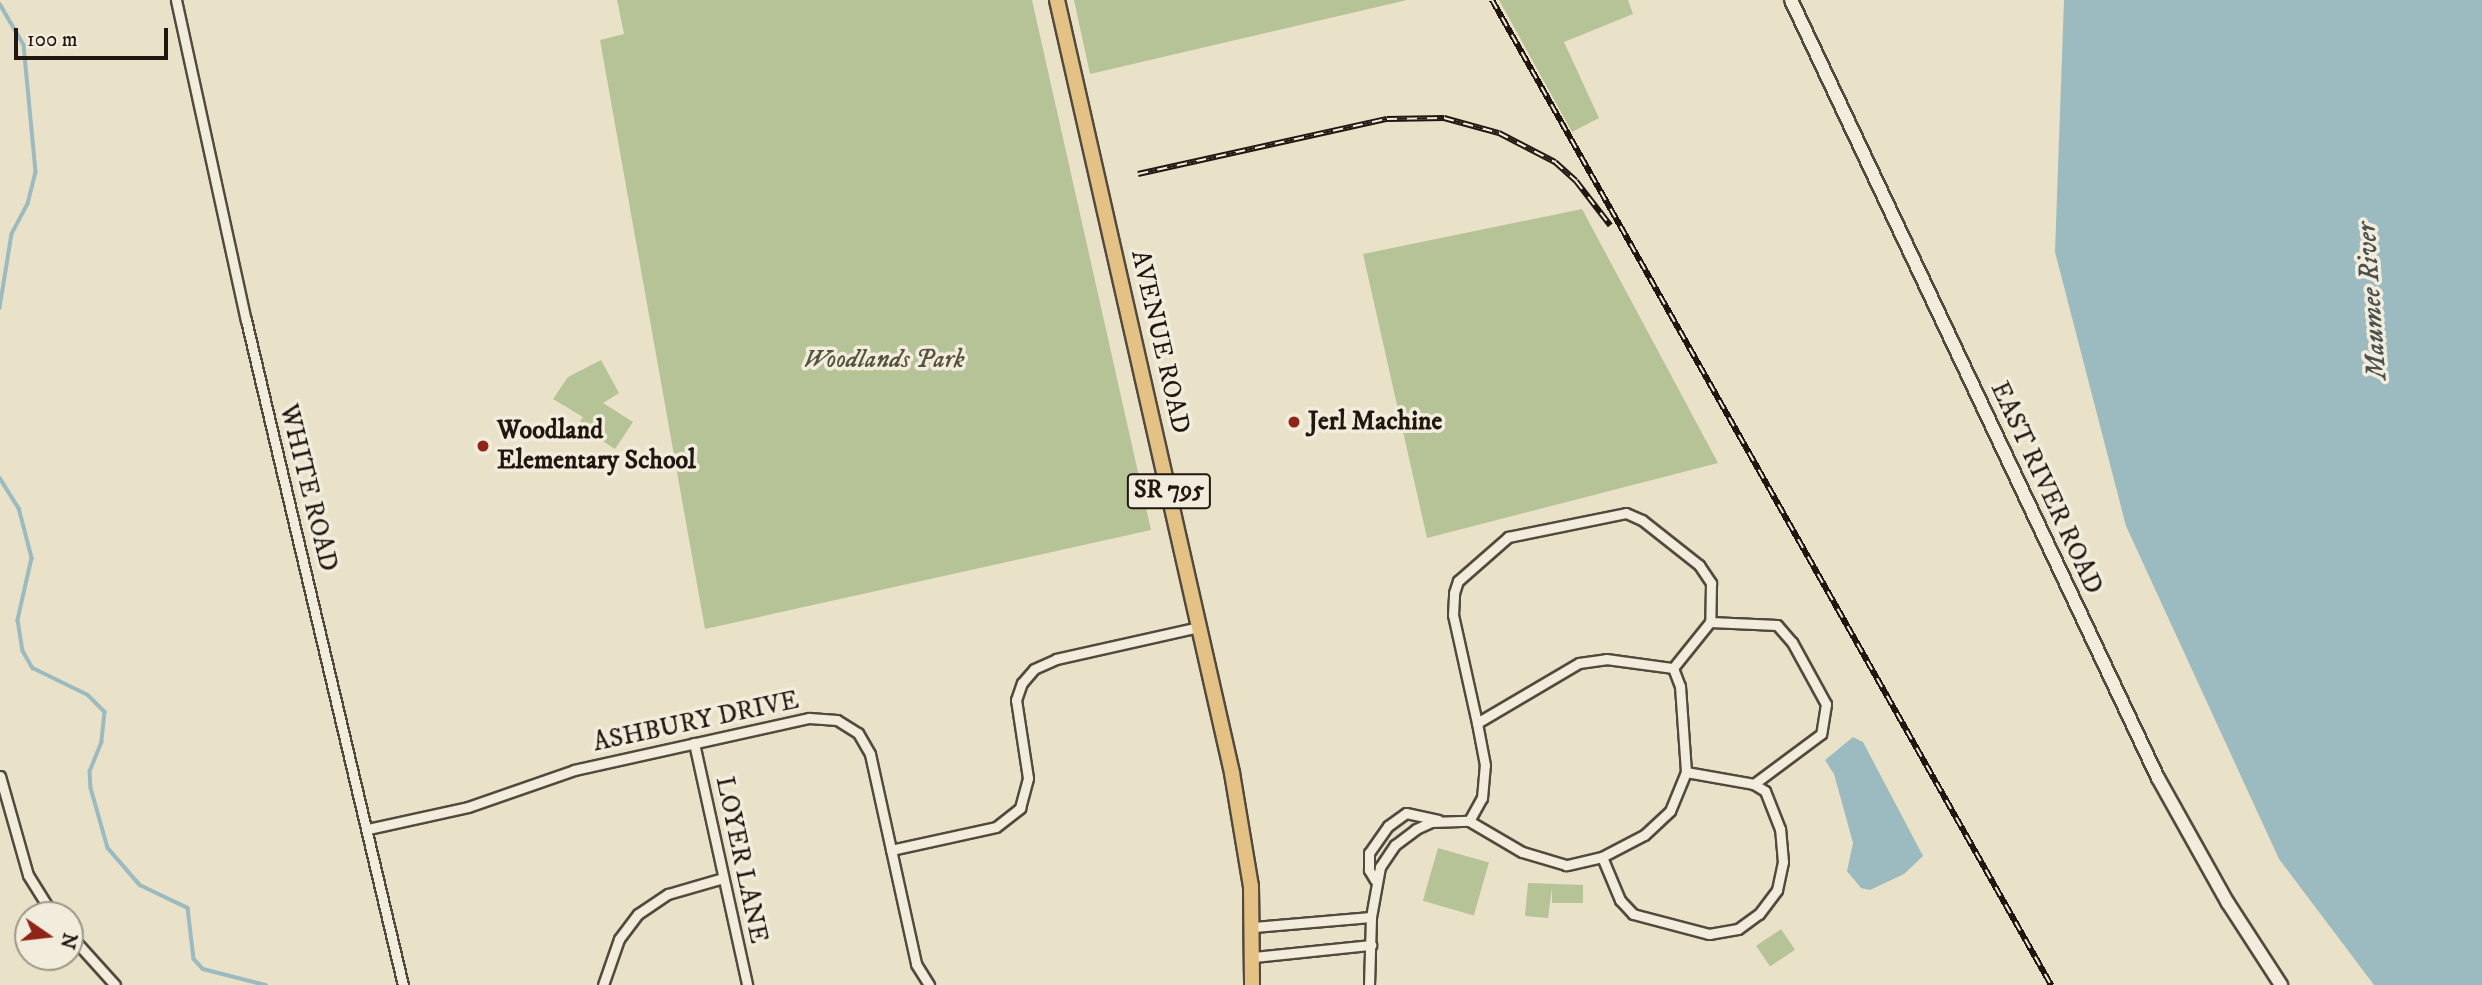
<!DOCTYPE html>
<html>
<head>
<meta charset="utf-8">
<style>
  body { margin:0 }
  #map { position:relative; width:2482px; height:985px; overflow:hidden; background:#e9e2c8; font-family:"IM FELL DW Pica",serif }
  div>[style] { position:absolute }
  .green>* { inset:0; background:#b5c397; transform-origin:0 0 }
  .water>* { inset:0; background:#9cbbc0 }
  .stream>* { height:3.5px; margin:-1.75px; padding:0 1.75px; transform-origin:1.75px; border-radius:1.75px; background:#9cbbc0 }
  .roads { filter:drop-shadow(2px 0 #534a3e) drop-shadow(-2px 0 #534a3e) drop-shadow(0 2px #534a3e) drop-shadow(0 -2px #534a3e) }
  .street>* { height:9px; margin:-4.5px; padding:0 4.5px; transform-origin:4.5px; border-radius:4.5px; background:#f1ecdb }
  .secondary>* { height:12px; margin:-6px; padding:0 6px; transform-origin:6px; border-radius:6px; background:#f1ecdb }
  .primary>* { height:14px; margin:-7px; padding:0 7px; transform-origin:7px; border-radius:7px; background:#e4c184 }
  .rail>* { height:6px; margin-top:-3px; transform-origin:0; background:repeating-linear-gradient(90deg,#f1ecdb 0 10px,#211710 0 20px); box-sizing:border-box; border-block:2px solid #211710 }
  .dots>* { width:19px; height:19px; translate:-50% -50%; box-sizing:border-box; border:4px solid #f1ecdb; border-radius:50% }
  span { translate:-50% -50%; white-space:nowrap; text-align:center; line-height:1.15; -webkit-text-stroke:7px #f1ecdb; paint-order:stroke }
  .shield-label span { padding:2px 5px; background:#f1ecdb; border:2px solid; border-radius:5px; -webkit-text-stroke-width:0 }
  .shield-label { font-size:24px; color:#211710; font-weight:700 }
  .street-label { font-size:26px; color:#211710 }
  .park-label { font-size:26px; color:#55533f; font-style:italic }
  .poi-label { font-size:26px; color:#211710; font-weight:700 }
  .left { translate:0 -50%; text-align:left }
  .water-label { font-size:28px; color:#4c504e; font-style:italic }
  .north { position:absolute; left:14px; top:901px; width:70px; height:70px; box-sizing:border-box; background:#f1ecdb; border:2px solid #9e978a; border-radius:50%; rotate:104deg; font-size:19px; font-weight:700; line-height:28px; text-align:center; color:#211710 }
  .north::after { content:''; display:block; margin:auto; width:24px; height:32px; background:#8f2418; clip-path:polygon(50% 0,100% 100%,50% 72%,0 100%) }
  .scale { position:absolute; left:14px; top:28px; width:154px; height:32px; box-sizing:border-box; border:4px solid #211710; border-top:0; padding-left:9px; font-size:21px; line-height:24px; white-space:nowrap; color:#211710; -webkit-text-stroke:5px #f1ecdb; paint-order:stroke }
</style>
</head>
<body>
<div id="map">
  <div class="green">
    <i style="clip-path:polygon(617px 0,1032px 0,1151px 530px,705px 629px,600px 40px,624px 34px)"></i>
    <i style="clip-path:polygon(1074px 0,1407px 0,1090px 74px)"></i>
    <i style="clip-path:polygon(1499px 0,1628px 0,1633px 14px,1564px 42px,1599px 118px,1572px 132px)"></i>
    <i style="clip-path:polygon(1582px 209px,1718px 463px,1427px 538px,1363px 254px)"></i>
    <i style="clip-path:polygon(601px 360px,619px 393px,603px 403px,633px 422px,615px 449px,578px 425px,583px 417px,553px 399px,568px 377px)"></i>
    <i style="left:1438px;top:848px;width:53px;height:55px;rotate:16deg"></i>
    <i style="clip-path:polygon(1528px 883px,1583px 885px,1583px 903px,1552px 903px,1552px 888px,1548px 918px,1525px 916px)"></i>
    <i style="left:1781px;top:929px;width:25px;height:30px;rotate:56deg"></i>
  </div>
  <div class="water">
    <i style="clip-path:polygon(2064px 0,2482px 0,2482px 985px,2374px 985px,2279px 859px,2126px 526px,2055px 252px)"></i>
    <i style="clip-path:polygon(1853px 737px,1863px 742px,1923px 856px,1904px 874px,1870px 890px,1861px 888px,1847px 871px,1853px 843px,1834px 774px,1825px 760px)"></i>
  </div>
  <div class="stream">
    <i style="left:0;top:4px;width:48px;rotate:59.7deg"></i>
    <i style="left:24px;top:45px;width:128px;rotate:84.6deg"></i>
    <i style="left:36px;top:172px;width:33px;rotate:104deg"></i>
    <i style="left:28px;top:204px;width:34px;rotate:118deg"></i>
    <i style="left:12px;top:234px;width:75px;rotate:99.2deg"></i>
    <i style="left:0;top:478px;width:36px;rotate:58deg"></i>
    <i style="left:19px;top:508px;width:52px;rotate:75.4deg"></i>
    <i style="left:32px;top:558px;width:64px;rotate:102.7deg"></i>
    <i style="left:18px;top:620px;width:31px;rotate:81deg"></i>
    <i style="left:23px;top:651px;width:20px;rotate:60deg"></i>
    <i style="left:33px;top:668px;width:61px;rotate:26.1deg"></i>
    <i style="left:88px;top:695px;width:24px;rotate:45deg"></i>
    <i style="left:105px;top:712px;width:30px;rotate:96deg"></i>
    <i style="left:102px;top:742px;width:31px;rotate:112deg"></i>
    <i style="left:90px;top:771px;width:17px;rotate:87deg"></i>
    <i style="left:91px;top:788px;width:62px;rotate:74.2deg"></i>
    <i style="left:108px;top:848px;width:49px;rotate:49.1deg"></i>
    <i style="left:140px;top:885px;width:53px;rotate:25.6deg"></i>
    <i style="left:188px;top:908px;width:51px;rotate:83.3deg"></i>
    <i style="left:194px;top:959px;width:13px;rotate:48deg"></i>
    <i style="left:203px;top:969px;width:65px;rotate:14.3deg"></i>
  </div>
  <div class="roads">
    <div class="street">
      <i style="left:176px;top:0;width:328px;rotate:77.7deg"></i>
      <i style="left:246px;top:320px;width:683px;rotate:76.72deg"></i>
      <i style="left:1710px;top:622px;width:67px;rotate:2.6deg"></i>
      <i style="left:1777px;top:625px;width:23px;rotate:49deg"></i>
      <i style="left:1792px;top:642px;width:71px;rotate:61.3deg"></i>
      <i style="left:1826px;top:704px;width:30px;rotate:99deg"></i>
      <i style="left:1821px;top:734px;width:84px;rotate:143.3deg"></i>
      <i style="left:1477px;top:723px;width:111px;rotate:-102.5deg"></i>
      <i style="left:1453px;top:615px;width:22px;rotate:-87deg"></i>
      <i style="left:1454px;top:593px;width:13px;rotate:-72deg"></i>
      <i style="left:1458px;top:581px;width:67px;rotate:-41.3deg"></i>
      <i style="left:1508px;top:537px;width:120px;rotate:-11.5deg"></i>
      <i style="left:1626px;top:513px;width:17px;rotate:24deg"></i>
      <i style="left:1642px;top:520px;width:73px;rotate:38.3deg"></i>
      <i style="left:1699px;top:565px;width:22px;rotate:56deg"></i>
      <i style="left:1711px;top:583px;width:39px;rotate:91deg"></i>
      <i style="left:1710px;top:622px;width:59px;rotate:128.8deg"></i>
      <i style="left:694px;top:743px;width:248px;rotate:77.6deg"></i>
      <i style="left:0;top:776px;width:103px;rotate:74.2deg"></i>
      <i style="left:28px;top:875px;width:47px;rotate:58deg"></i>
      <i style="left:368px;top:829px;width:102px;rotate:-12.4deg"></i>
      <i style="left:468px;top:807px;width:112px;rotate:-19.2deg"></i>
      <i style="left:574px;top:770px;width:241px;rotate:-12.5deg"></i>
      <i style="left:809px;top:718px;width:28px;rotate:4deg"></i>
      <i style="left:837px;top:720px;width:25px;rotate:32deg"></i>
      <i style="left:858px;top:733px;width:24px;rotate:60deg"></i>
      <i style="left:870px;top:754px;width:215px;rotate:77.6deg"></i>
      <i style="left:916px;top:964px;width:25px;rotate:58deg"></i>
      <i style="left:891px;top:850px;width:107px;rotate:-12.4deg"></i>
      <i style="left:996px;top:827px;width:31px;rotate:-38deg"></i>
      <i style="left:1020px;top:808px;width:31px;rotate:-75deg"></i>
      <i style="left:1028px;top:778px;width:79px;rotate:-98.7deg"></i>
      <i style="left:1016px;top:700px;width:18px;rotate:-71deg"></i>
      <i style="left:1022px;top:683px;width:18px;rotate:-49deg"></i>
      <i style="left:1034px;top:669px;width:24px;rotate:-24deg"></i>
      <i style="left:1056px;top:659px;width:147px;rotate:-12.6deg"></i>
      <i style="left:1602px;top:857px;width:47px;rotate:67.3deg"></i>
      <i style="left:1620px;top:900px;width:19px;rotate:47deg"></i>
      <i style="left:1633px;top:914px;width:79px;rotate:14.7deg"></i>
      <i style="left:1709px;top:934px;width:29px;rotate:-10deg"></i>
      <i style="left:1738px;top:929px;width:26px;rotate:-36deg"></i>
      <i style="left:1759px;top:914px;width:30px;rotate:-53deg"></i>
      <i style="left:1777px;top:890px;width:29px;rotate:-78deg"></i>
      <i style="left:1783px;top:862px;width:33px;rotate:-95deg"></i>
      <i style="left:1780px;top:829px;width:41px;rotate:-111.5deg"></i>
      <i style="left:1765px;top:791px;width:13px;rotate:-148deg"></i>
      <i style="left:1754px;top:784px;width:69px;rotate:-170deg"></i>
      <i style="left:1375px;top:880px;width:12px;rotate:-121deg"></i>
      <i style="left:1369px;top:870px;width:17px;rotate:-90deg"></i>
      <i style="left:1369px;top:853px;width:33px;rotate:-55deg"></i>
      <i style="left:1388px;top:826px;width:22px;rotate:-36deg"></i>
      <i style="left:1406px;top:813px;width:33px;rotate:12deg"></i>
      <i style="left:1254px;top:927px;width:117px;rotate:-4.9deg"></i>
      <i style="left:70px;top:935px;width:67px;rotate:48deg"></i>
      <i style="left:1254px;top:957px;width:118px;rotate:-5.9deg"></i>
      <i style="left:603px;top:985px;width:49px;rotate:-70.8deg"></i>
      <i style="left:619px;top:939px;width:31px;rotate:-53deg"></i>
      <i style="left:638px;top:914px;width:36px;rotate:-34deg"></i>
      <i style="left:668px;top:894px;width:57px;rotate:-16.2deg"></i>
      <i style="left:1369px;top:985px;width:68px;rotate:-88.3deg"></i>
      <i style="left:1371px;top:917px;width:51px;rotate:-79.8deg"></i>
      <i style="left:1380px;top:867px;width:27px;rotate:-56deg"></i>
      <i style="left:1395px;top:845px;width:26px;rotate:-37deg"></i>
      <i style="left:1416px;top:829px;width:17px;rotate:-25deg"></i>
      <i style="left:1431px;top:822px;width:38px;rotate:-2deg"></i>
      <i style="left:1469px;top:821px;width:26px;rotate:-61deg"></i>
      <i style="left:1482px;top:798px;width:33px;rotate:-85deg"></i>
      <i style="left:1485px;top:765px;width:43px;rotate:-100.8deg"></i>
      <i style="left:1477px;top:723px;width:118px;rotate:-30.5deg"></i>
      <i style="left:1579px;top:663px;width:27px;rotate:-8deg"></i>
      <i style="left:1606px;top:659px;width:68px;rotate:7.7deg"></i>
      <i style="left:1673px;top:668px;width:19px;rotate:69deg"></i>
      <i style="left:1680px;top:686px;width:86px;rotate:86deg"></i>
      <i style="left:1686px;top:772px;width:42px;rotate:112.3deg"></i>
      <i style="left:1670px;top:811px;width:35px;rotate:137deg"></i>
      <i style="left:1644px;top:835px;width:47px;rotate:152.4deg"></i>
      <i style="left:1602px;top:857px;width:37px;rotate:167deg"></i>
      <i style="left:1566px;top:865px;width:46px;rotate:-163.5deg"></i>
      <i style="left:1522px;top:852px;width:61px;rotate:-149.7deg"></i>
    </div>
    <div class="secondary">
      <i style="left:1791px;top:0;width:860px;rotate:64.75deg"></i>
      <i style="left:2158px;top:778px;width:143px;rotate:60.8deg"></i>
      <i style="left:2228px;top:903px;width:98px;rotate:57.1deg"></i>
    </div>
    <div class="primary">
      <i style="left:1057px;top:0;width:793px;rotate:77.24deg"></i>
      <i style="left:1232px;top:773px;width:115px;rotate:80.5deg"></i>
      <i style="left:1251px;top:886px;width:99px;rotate:89.4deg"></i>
    </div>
  </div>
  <div class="rail">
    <i style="left:1492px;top:0;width:1133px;rotate:60.42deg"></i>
    <i style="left:1138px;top:174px;width:255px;rotate:-12.5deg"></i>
    <i style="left:1387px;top:119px;width:57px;rotate:-1deg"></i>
    <i style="left:1444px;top:118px;width:57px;rotate:15.3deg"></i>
    <i style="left:1499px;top:133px;width:63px;rotate:27.4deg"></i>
    <i style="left:1555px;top:162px;width:28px;rotate:42deg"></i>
    <i style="left:1576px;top:181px;width:56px;rotate:52.3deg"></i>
  </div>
  <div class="dots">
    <i style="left:1294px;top:422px;background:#8f2418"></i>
    <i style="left:483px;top:446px;background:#8f2418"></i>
  </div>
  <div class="shield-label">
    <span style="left:1169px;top:491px">SR 795</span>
  </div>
  <div class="street-label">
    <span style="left:1160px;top:342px;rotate:77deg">AVENUE ROAD</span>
    <span style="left:308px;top:488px;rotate:76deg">WHITE ROAD</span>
    <span style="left:2046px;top:488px;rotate:65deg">EAST RIVER ROAD</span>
    <span style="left:696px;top:722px;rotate:-12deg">ASHBURY DRIVE</span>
    <span style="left:741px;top:860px;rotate:78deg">LOYER LANE</span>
  </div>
  <div class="park-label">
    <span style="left:884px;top:360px">Woodlands Park</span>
  </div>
  <div class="poi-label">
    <span class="left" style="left:1308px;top:422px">Jerl Machine</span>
    <span class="left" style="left:497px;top:446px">Woodland<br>Elementary School</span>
  </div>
  <div class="water-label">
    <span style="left:2372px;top:301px;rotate:-94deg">Maumee River</span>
  </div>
  <div class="north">N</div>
  <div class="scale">100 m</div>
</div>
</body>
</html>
